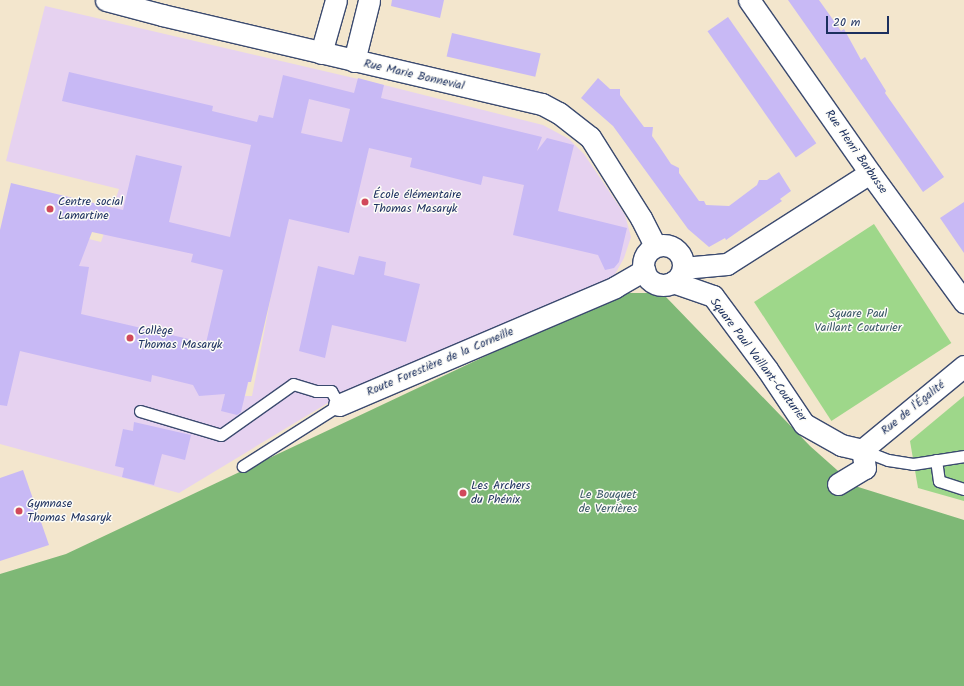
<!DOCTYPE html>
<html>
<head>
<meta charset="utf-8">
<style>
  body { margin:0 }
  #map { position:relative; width:964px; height:686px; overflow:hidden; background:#f3e6cd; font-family:Kalam,sans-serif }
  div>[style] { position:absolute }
  .built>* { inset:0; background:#e6d2f0 }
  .green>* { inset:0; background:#9ed78a; transform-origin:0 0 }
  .forest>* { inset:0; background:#7eb876 }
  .building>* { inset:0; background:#c8b9f5; transform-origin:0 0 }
  .roads { filter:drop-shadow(1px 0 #3b4a6f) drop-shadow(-1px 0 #3b4a6f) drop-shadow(0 1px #3b4a6f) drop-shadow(0 -1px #3b4a6f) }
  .service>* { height:11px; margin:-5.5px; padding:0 5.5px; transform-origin:5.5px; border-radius:5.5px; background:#fff }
  .minor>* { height:21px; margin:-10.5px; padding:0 10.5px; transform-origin:10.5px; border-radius:10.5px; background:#fff }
  .minor>.ring { margin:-10.5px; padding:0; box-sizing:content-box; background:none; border:21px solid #fff; border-radius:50% }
  .dots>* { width:11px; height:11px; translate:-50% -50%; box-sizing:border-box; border:2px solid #fdfcf7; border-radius:50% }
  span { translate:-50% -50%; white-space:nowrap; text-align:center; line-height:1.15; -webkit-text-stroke:3px #fdfcf7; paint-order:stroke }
  .street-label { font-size:12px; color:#1b2f5e }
  .poi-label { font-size:12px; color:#1b2f5e }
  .left { translate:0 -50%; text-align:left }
  .park-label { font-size:12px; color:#3c5969 }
  .scale { position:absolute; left:826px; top:16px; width:63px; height:18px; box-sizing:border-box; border:2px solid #1b2f5e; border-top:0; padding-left:5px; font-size:12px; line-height:14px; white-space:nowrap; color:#1b2f5e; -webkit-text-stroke:3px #fdfcf7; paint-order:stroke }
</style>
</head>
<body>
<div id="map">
  <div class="built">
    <i style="clip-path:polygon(evenodd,45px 6px,384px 85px,543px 125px,569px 139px,584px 154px,625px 215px,631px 237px,624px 258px,614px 276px,336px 398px,179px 493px,0 444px,0 246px,89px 239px,101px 242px,119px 189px,6px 161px,45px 6px,272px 291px,252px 396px,245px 396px,272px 291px)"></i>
  </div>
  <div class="green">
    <i style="left:874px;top:224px;width:142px;height:143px;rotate:57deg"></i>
    <i style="clip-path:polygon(964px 396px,964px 501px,918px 488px,910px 441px)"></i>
  </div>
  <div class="forest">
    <i style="clip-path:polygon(619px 293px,654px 293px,666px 297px,810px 446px,855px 486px,964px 520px,964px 686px,0 686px,0 574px,66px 554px)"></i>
  </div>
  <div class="building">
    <i style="clip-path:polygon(392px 0,444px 0,440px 18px,391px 6px)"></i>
    <i style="clip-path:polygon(788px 0,819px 0,841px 31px,844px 29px,861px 60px,865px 57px,886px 91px,885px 93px,944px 177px,923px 192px)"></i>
    <i style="left:728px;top:17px;width:154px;height:25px;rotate:55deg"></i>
    <i style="left:452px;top:33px;width:91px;height:24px;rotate:13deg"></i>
    <i style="clip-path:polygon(evenodd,69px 72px,213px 106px,212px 111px,257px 122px,259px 115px,273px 118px,283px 75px,354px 93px,358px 78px,384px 85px,381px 98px,542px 137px,537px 151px,547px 138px,574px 145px,558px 211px,627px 228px,619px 262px,614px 268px,605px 270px,598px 255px,513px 235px,524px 185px,483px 176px,481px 185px,410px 167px,412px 158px,369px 148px,349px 233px,289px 219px,251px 382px,248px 382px,241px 412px,237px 415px,221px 411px,225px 394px,199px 396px,193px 385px,152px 375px,151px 382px,20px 351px,7px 406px,0 405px,0 230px,11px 183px,123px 210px,136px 155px,182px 166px,169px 222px,230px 237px,251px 145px,62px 101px,69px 72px,309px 99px,350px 109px,342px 142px,301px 133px,309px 99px,69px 72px,92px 232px,193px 254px,191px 262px,223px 270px,206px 343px,81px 314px,89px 267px,79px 266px,92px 232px)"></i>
    <i style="clip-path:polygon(598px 78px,610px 89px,620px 89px,620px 95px,644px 127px,653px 127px,652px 136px,659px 146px,671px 164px,679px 168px,679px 173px,699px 201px,704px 201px,706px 205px,729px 206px,757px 185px,759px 180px,767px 180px,779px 172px,791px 191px,780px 199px,782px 201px,726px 240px,725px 238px,709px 247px,688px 229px,613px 126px,581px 98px)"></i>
    <i style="clip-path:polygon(964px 202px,964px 253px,940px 218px)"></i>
    <i style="clip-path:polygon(359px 256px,386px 262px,384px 275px,420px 284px,406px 342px,332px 325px,325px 358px,299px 351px,318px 266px,354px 275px)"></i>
    <i style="clip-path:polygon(134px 422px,191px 435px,185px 460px,162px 454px,154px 485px,122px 477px,124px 468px,115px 466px,123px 429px,133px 431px)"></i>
    <i style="clip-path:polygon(23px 470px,49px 545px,0 561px,0 478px)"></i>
  </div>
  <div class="roads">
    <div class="service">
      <i style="left:140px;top:411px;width:84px;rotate:16.5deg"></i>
      <i style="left:221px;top:435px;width:88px;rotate:-35.3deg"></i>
      <i style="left:293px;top:384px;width:24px;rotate:17deg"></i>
      <i style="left:316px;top:391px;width:15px"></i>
      <i style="left:331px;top:391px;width:16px;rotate:60deg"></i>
      <i style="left:339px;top:405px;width:114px;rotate:147.6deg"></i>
      <i style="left:862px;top:450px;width:28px;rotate:21deg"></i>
      <i style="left:888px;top:460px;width:25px;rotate:9deg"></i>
      <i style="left:913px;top:464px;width:52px;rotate:-8.9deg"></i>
      <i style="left:936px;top:460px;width:21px;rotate:82deg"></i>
      <i style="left:939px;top:481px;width:26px;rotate:18deg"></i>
    </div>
    <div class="minor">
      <i style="left:106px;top:0;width:58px;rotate:15deg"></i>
      <i style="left:162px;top:15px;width:390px;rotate:13.2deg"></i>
      <i style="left:542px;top:104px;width:19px;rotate:28deg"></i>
      <i style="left:559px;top:113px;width:39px;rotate:38deg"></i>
      <i style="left:590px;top:137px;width:96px;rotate:57.8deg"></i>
      <i style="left:641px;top:218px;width:31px;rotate:63deg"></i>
      <i style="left:749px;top:0;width:211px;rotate:55deg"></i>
      <i style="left:870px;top:173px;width:160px;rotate:53.9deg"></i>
      <i style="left:321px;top:53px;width:55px;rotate:-74.2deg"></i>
      <i style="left:354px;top:61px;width:62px;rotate:-76deg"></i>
      <i class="ring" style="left:643px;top:245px;width:19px;height:19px"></i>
      <i style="left:683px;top:268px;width:44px;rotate:-5.2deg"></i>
      <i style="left:727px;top:264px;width:169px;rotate:-32.5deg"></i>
      <i style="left:673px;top:282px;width:42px;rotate:19.3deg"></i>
      <i style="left:713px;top:296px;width:91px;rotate:53.5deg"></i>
      <i style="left:767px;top:369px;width:66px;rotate:56.1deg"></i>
      <i style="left:804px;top:424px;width:43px;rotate:29.6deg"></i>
      <i style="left:841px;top:445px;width:22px;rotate:13deg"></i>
      <i style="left:339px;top:405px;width:300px;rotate:-23.1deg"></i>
      <i style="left:615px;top:287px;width:34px;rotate:-30deg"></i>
      <i style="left:862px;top:450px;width:132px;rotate:-39.5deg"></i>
      <i style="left:838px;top:484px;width:31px;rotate:-31deg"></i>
      <i style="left:865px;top:468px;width:18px;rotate:-99deg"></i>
    </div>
  </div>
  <div class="dots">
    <i style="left:365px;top:202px;background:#d1495b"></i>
    <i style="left:50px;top:209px;background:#d1495b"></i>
    <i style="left:130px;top:338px;background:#d1495b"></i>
    <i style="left:463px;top:493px;background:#d1495b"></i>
    <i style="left:19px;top:511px;background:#d1495b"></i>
  </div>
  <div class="street-label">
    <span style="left:414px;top:75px;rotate:13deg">Rue Marie Bonnevial</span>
    <span style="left:856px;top:152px;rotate:55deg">Rue Henri Barbusse</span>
    <span style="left:758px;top:360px;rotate:53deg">Square Paul Vaillant-Couturier</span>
    <span style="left:440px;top:362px;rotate:-23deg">Route Forestière de la Corneille</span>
    <span style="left:913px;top:408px;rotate:-39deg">Rue de l'Égalité</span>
  </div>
  <div class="poi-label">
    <span class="left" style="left:373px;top:202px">École élémentaire<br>Thomas Masaryk</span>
    <span class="left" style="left:58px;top:209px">Centre social<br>Lamartine</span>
    <span class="left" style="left:138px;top:338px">Collège<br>Thomas Masaryk</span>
    <span class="left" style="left:471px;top:493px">Les Archers<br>du Phénix</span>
    <span class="left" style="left:27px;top:511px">Gymnase<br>Thomas Masaryk</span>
  </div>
  <div class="park-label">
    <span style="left:858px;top:321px">Square Paul<br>Vaillant Couturier</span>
    <span style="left:608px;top:502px">Le Bouquet<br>de Verrières</span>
  </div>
  <div class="scale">20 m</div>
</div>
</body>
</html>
